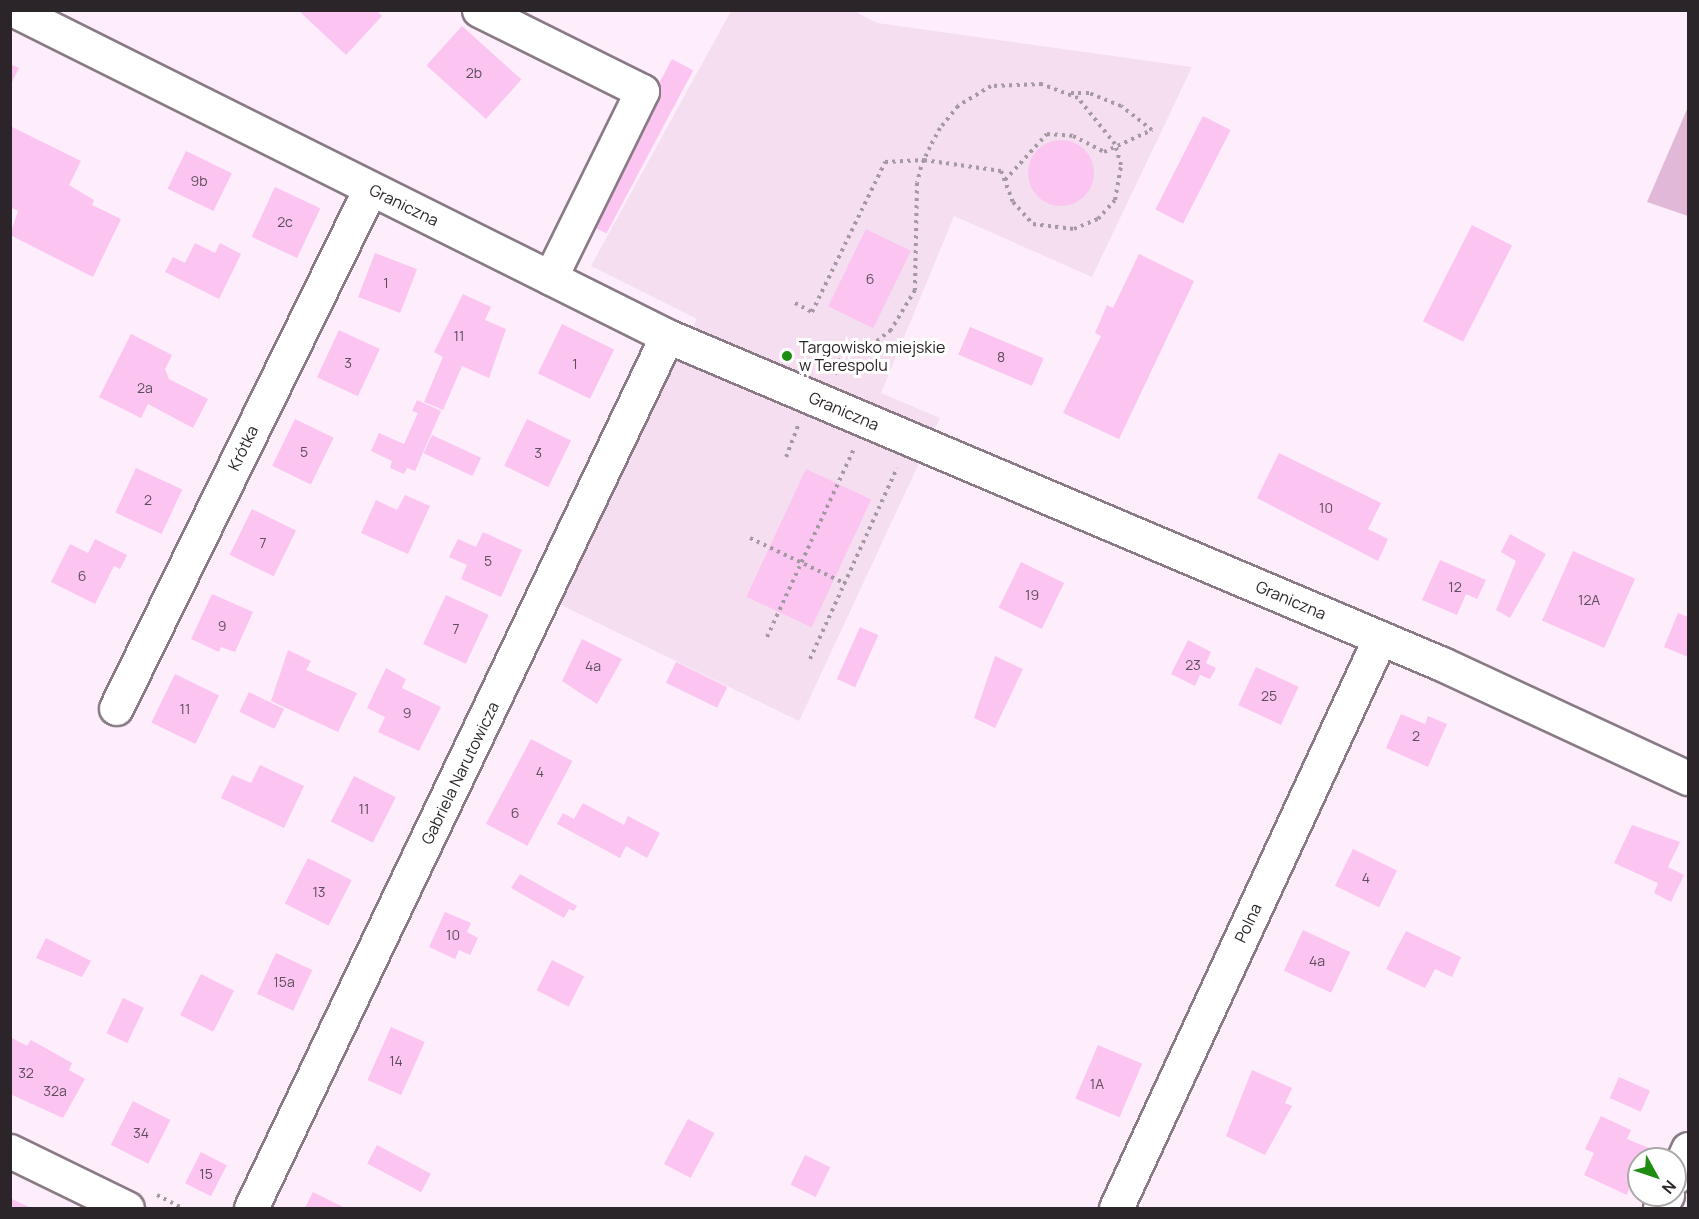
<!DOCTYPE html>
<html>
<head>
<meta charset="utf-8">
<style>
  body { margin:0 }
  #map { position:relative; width:1699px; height:1219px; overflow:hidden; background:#feedfa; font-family:Manrope,sans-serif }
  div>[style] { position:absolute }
  .built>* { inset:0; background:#f4def0 }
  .green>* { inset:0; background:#e2b8d9 }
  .building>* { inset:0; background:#fbc4f1; transform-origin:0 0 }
  .round { border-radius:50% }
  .path>* { height:4px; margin-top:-2px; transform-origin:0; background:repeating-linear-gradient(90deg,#a599a2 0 3px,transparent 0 7.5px) }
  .roads { filter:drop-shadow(2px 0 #897a86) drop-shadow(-2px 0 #897a86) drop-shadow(0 2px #897a86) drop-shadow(0 -2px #897a86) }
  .minor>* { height:33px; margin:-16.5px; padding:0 16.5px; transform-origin:16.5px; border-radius:16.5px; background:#fff }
  .dots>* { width:16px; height:16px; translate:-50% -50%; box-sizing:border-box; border:3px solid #fff; border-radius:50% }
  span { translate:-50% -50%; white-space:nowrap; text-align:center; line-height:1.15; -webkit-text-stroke:6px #fff; paint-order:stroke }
  .number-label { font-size:14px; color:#5f4d5b }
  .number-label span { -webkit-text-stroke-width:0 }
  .street-label { font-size:16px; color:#2b2529 }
  .poi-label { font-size:16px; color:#2b2529 }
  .left { translate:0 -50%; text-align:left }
  .frame { position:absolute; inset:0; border:12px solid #2b2529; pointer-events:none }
  .north { position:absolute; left:1627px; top:1147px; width:60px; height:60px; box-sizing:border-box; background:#fff; border:2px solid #aaa8a9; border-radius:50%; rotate:130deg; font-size:16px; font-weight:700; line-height:24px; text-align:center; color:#2b2529 }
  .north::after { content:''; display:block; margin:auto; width:21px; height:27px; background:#1e8d11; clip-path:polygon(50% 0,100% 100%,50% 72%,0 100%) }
</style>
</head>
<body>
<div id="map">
  <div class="built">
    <i style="clip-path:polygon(731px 11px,854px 11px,877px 23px,1192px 67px,1092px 277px,954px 216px,881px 393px,940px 418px,799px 721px,555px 602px,697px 319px,591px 266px)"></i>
  </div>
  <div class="green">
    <i style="clip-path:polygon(1688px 107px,1688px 216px,1647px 202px)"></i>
  </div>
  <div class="building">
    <i style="clip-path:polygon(298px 10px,376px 10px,382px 16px,346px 55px)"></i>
    <i style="left:462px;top:26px;width:80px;height:53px;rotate:42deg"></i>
    <i style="left:672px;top:59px;width:24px;height:185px;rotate:28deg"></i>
    <i style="clip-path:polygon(10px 64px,19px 68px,10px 86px)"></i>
    <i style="left:1203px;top:116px;width:31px;height:105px;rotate:27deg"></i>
    <i style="clip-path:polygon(10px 126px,81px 161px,69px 185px,94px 200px,92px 205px,121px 219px,93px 277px,10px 235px,18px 211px,10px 207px)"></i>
    <i class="round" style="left:1028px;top:140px;width:66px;height:66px"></i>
    <i style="left:186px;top:151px;width:51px;height:42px;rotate:26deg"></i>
    <i style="left:275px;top:187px;width:50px;height:55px;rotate:25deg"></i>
    <i style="left:1472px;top:225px;width:45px;height:108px;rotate:27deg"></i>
    <i style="left:866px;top:229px;width:50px;height:86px;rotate:26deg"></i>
    <i style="clip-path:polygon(195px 243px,215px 253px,220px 243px,241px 254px,219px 299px,165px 272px,173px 257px,185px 263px)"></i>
    <i style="left:375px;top:253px;width:45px;height:47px;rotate:21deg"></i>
    <i style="clip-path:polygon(1139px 254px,1194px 281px,1119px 439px,1063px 413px,1101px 336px,1095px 333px,1107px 305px,1113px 308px)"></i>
    <i style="clip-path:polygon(463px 294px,491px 307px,485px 320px,506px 329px,489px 378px,462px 366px,443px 410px,424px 402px,443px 357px,434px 352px)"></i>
    <i style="left:562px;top:324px;width:58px;height:55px;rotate:26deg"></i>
    <i style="left:970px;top:327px;width:80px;height:30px;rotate:23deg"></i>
    <i style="left:339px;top:330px;width:45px;height:52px;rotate:25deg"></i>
    <i style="clip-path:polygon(131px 334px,172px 355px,165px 369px,169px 379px,208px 399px,193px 428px,148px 404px,141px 418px,99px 397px)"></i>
    <i style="clip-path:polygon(417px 400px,441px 411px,415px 471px,407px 468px,404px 474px,390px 468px,392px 461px,371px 451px,379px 433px,404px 444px,418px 413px,412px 411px)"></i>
    <i style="left:295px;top:419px;width:43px;height:52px;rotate:26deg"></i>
    <i style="left:527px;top:419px;width:49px;height:52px;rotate:26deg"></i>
    <i style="left:432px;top:435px;width:54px;height:20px;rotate:25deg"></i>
    <i style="clip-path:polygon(1279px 453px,1381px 503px,1368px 529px,1388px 539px,1378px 561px,1257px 498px)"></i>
    <i style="left:136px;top:468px;width:51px;height:49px;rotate:25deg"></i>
    <i style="left:806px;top:469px;width:72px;height:141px;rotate:25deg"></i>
    <i style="clip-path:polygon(405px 495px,430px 506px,408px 554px,361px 533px,376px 500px,397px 510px)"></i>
    <i style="left:252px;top:509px;width:49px;height:51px;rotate:26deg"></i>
    <i style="clip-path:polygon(483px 532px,522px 550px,501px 597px,461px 579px,467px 565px,449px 557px,458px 539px,476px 547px)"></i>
    <i style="clip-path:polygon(1510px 534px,1546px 554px,1510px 618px,1496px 610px,1516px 561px,1501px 552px)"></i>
    <i style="clip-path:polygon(95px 539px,127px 555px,120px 569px,114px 566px,95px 604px,51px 582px,70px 544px,88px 553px)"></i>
    <i style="left:1573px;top:551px;width:68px;height:76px;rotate:24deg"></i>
    <i style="clip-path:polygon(1440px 560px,1486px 580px,1477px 599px,1466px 594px,1457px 615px,1422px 600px)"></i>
    <i style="left:1021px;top:562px;width:48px;height:51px;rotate:26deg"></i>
    <i style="clip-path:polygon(212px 594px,253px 612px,235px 652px,221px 647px,219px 652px,191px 639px)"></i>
    <i style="left:446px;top:595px;width:47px;height:54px;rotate:25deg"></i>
    <i style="clip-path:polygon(1678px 613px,1688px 617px,1688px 657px,1664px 647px)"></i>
    <i style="left:860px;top:627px;width:20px;height:57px;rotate:24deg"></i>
    <i style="clip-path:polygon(582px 639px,622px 659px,597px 704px,562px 681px)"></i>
    <i style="clip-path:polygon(1188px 640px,1211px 652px,1206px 663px,1216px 668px,1210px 679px,1200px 675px,1195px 686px,1171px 674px)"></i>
    <i style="clip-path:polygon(288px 650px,311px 661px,306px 670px,357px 693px,338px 732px,271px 701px)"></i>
    <i style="clip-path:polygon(995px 656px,1023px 669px,995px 728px,974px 718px)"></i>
    <i style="left:676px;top:662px;width:57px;height:23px;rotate:26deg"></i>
    <i style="left:1256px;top:667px;width:47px;height:42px;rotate:25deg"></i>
    <i style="clip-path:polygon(386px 668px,406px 679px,402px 688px,441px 707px,419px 751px,378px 732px,385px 717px,367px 708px)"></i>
    <i style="left:175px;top:674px;width:49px;height:54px;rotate:26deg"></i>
    <i style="left:249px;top:692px;width:39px;height:22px;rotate:26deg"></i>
    <i style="clip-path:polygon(1401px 714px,1425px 724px,1428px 716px,1447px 724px,1428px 767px,1386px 748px)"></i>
    <i style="left:531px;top:739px;width:47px;height:96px;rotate:28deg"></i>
    <i style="clip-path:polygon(260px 765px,304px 786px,284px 828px,221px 798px,232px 775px,251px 783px)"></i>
    <i style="left:354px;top:776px;width:47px;height:51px;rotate:27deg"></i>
    <i style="clip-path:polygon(583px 803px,624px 825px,628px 816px,660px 833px,647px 858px,626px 846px,620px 858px,557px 824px,563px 813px,574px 819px)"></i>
    <i style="clip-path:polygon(1632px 825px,1680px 842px,1668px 867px,1684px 875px,1671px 902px,1654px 893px,1658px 883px,1614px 863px)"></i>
    <i style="left:1353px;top:849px;width:49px;height:41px;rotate:26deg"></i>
    <i style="left:308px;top:858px;width:49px;height:51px;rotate:27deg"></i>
    <i style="clip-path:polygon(520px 874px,577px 906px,574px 911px,569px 909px,564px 918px,511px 888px)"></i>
    <i style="clip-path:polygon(445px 912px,471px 923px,467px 932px,478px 938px,470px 955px,459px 950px,455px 959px,429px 947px)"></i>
    <i style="left:1303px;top:930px;width:52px;height:45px;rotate:25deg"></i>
    <i style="clip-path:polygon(1406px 931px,1461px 957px,1452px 977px,1435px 969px,1425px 988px,1386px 969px)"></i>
    <i style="clip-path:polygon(46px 938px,91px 961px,82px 977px,36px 958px)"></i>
    <i style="left:276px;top:953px;width:40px;height:45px;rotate:25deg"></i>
    <i style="left:552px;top:960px;width:36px;height:34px;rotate:27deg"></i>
    <i style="left:201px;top:974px;width:37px;height:46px;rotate:27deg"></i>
    <i style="left:123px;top:998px;width:23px;height:39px;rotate:25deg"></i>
    <i style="left:391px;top:1027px;width:37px;height:58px;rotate:24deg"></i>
    <i style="clip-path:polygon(10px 1037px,27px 1046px,31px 1040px,72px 1063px,69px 1070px,85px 1079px,63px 1118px,10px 1094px)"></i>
    <i style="left:1098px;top:1045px;width:48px;height:58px;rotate:23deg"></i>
    <i style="clip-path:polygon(1252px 1070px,1292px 1088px,1285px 1103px,1292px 1106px,1265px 1155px,1226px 1136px)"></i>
    <i style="left:1619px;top:1077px;width:34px;height:23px;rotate:24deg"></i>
    <i style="left:133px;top:1101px;width:42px;height:49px;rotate:27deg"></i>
    <i style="clip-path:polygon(1601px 1116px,1631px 1130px,1627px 1139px,1649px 1148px,1639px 1159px,1627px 1195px,1584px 1175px,1594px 1153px,1585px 1149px)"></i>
    <i style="left:688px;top:1119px;width:30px;height:51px;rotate:28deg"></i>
    <i style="left:377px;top:1145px;width:61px;height:21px;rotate:28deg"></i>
    <i style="left:201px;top:1152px;width:29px;height:35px;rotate:27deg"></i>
    <i style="left:805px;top:1155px;width:28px;height:33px;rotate:26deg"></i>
    <i style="clip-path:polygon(313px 1192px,345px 1208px,305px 1208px)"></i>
    <i style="clip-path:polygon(12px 1199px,31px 1208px,10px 1208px)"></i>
  </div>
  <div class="path">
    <i style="left:1005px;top:180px;width:62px;rotate:-47.6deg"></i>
    <i style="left:1047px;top:134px;width:26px;rotate:4deg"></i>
    <i style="left:1073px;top:136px;width:35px;rotate:27deg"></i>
    <i style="left:1104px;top:152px;width:53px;rotate:-24.6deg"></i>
    <i style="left:1152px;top:130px;width:39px;rotate:-142deg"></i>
    <i style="left:1121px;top:106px;width:35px;rotate:-158deg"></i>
    <i style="left:1089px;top:93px;width:21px;rotate:180deg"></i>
    <i style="left:795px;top:303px;width:19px;rotate:28deg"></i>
    <i style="left:812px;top:312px;width:167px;rotate:-64deg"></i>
    <i style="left:885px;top:162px;width:39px;rotate:-3deg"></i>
    <i style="left:924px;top:160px;width:78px;rotate:8.1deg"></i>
    <i style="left:1001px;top:171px;width:33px;rotate:69deg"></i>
    <i style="left:1013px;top:202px;width:30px;rotate:48deg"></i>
    <i style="left:1033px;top:224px;width:41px;rotate:7deg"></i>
    <i style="left:1074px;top:229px;width:26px;rotate:-23deg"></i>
    <i style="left:1098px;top:219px;width:25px;rotate:-48deg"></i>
    <i style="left:1115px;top:200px;width:36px;rotate:-80deg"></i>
    <i style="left:1121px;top:165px;width:22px;rotate:-106deg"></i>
    <i style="left:1115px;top:144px;width:59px;rotate:-128.8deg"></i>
    <i style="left:1078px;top:98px;width:39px;rotate:-159deg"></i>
    <i style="left:1042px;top:84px;width:51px;rotate:177.8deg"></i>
    <i style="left:991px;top:86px;width:39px;rotate:149deg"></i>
    <i style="left:958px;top:106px;width:28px;rotate:129deg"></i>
    <i style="left:940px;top:128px;width:21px;rotate:118deg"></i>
    <i style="left:930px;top:147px;width:14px;rotate:115deg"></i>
    <i style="left:924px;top:160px;width:8px;rotate:113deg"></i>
    <i style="left:921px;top:167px;width:16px;rotate:104deg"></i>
    <i style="left:917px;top:183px;width:107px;rotate:91.1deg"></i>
    <i style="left:915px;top:290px;width:47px;rotate:121deg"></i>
    <i style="left:891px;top:330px;width:24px;rotate:142deg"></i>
    <i style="left:872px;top:345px;width:29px;rotate:166deg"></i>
    <i style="left:844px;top:352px;width:24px;rotate:112deg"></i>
    <i style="left:786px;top:457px;width:34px;rotate:-69deg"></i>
    <i style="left:750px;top:538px;width:106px;rotate:25.6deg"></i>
    <i style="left:767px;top:637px;width:207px;rotate:-65.2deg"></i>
    <i style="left:810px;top:659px;width:210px;rotate:-65.5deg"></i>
    <i style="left:157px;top:1195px;width:29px;rotate:27deg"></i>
  </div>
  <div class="roads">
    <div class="minor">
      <i style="left:14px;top:10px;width:730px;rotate:26.53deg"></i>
      <i style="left:667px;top:336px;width:842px;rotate:22.94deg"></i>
      <i style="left:1442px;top:664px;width:271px;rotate:24.9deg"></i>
      <i style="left:479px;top:10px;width:182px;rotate:26.4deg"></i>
      <i style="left:642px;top:91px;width:208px;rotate:116.2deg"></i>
      <i style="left:116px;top:708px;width:578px;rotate:-63.92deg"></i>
      <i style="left:10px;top:1151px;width:130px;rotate:26deg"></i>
      <i style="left:1675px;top:1177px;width:31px;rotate:-65deg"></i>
      <i style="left:251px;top:1208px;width:966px;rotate:-64.5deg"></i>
      <i style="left:1116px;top:1208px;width:628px;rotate:-65.15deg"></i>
      <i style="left:1660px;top:1208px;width:15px;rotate:-62deg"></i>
    </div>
  </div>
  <div class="dots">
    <i style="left:787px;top:356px;background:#1e8d11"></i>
  </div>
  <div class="number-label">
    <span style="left:474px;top:73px">2b</span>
    <span style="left:199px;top:181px">9b</span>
    <span style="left:285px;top:222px">2c</span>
    <span style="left:870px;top:279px">6</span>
    <span style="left:386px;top:283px">1</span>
    <span style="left:459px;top:336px">11</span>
    <span style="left:1001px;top:357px">8</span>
    <span style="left:348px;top:363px">3</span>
    <span style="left:575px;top:364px">1</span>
    <span style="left:145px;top:388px">2a</span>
    <span style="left:304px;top:452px">5</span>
    <span style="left:538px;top:453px">3</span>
    <span style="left:148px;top:500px">2</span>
    <span style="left:1326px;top:508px">10</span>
    <span style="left:263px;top:543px">7</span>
    <span style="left:488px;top:561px">5</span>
    <span style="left:82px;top:576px">6</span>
    <span style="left:1455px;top:587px">12</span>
    <span style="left:1032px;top:595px">19</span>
    <span style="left:1589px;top:600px">12A</span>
    <span style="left:222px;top:626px">9</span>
    <span style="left:456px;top:629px">7</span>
    <span style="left:1193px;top:665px">23</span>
    <span style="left:593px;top:666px">4a</span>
    <span style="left:1269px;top:696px">25</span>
    <span style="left:185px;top:709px">11</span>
    <span style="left:407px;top:713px">9</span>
    <span style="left:1416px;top:736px">2</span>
    <span style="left:540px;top:772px">4</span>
    <span style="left:364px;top:809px">11</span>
    <span style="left:515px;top:813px">6</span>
    <span style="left:1366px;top:878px">4</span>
    <span style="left:319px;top:892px">13</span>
    <span style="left:453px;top:935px">10</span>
    <span style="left:1317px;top:961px">4a</span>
    <span style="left:284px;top:982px">15a</span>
    <span style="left:396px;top:1061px">14</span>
    <span style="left:26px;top:1073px">32</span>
    <span style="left:1097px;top:1084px">1A</span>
    <span style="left:55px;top:1091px">32a</span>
    <span style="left:141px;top:1133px">34</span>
    <span style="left:206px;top:1174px">15</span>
  </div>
  <div class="street-label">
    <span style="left:404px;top:205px;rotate:26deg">Graniczna</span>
    <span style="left:844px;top:411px;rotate:23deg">Graniczna</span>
    <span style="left:243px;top:448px;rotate:-64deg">Krótka</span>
    <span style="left:1291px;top:600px;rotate:23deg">Graniczna</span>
    <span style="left:460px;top:773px;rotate:-64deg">Gabriela Narutowicza</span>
    <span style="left:1248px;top:923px;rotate:-65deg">Polna</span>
  </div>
  <div class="poi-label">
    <span class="left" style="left:799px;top:356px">Targowisko miejskie<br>w Terespolu</span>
  </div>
  <div class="frame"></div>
  <div class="north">N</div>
</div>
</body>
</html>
